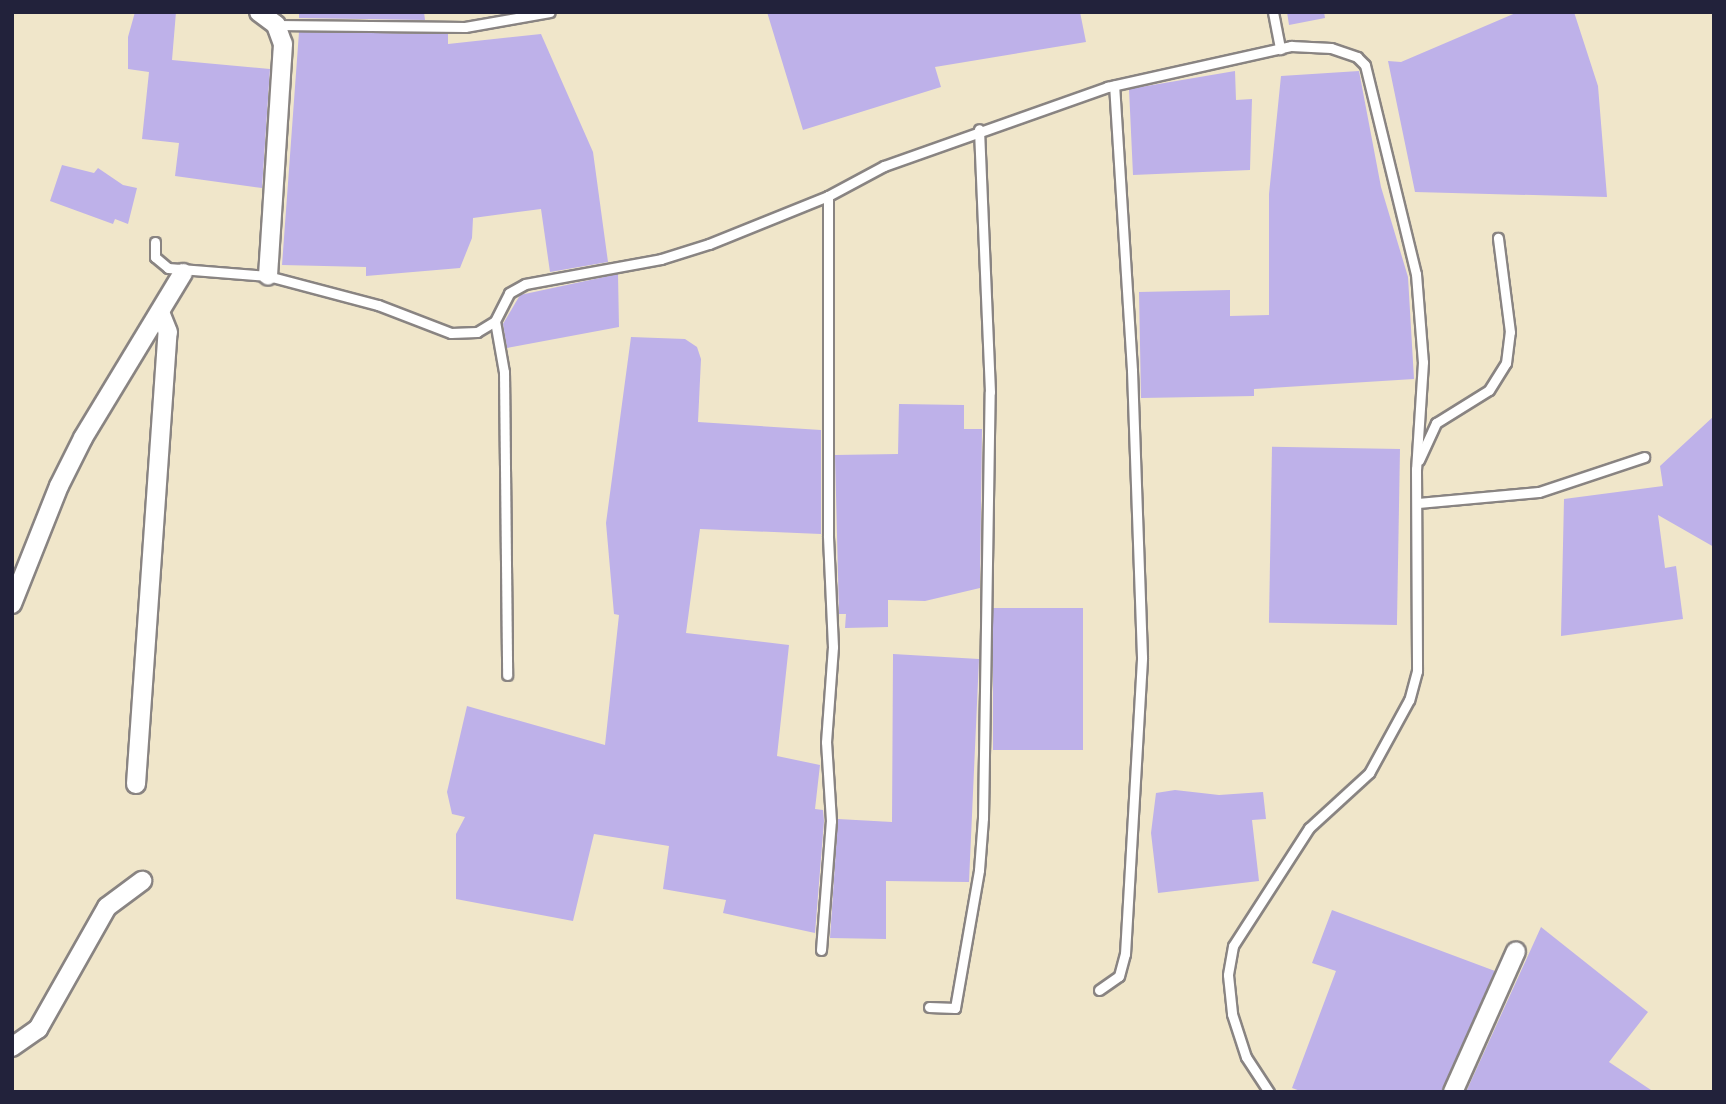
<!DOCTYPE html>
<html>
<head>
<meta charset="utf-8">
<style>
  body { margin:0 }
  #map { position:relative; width:1726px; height:1104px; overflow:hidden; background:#f0e6ca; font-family:Caveat,sans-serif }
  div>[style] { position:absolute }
  .building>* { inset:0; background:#beb1e9; transform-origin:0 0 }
  .roads { filter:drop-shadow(2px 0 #898482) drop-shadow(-2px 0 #898482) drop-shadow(0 2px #898482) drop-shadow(0 -2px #898482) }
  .service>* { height:9px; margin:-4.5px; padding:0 4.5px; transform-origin:4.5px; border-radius:4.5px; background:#fff }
  .minor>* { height:18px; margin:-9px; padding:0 9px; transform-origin:9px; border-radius:9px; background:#fff }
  span { translate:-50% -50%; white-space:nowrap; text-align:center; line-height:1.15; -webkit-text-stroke:5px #fbf7ec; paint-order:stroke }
  .frame { position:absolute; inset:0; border:14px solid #22223b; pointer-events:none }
</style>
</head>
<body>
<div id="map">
  <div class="building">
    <i style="clip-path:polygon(135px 12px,176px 12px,172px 60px,270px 69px,262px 188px,175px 176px,179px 143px,142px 139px,149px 72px,128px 69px,128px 37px)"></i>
    <i style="clip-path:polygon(299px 12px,424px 12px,425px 20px,299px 18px)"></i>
    <i style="clip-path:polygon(767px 12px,1080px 12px,1086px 42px,935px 67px,941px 87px,803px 130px)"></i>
    <i style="clip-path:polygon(1287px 12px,1324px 12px,1325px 18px,1289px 25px)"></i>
    <i style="clip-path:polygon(1518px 12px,1574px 12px,1598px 86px,1607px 197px,1415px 192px,1388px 61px,1401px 62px)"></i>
    <i style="clip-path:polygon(299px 32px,448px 34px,448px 44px,541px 34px,593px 152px,608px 262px,550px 272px,541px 209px,473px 218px,472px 238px,460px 268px,366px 276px,366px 267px,282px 265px)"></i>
    <i style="clip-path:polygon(1235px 71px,1236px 100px,1252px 99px,1250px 170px,1133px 175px,1129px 89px)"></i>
    <i style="clip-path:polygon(1359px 71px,1381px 187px,1408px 277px,1414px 379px,1254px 389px,1254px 396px,1141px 398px,1139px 292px,1230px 290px,1230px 316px,1269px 315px,1269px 194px,1281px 76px)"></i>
    <i style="clip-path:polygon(62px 165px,94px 173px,98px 168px,123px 185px,137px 188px,128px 224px,115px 219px,113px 224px,50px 201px)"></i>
    <i style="clip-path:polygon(618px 274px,619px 327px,507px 348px,503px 324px,520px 295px)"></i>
    <i style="clip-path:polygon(631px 337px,685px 339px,697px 347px,701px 359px,698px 422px,821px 430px,821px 534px,700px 529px,686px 633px,789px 645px,777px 756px,820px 765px,815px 809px,823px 810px,824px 821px,815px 933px,723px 913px,726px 900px,663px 889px,669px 846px,594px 834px,573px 921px,456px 899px,456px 834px,465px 817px,452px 814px,447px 792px,467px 706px,605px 745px,619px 615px,614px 614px,606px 523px)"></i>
    <i style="clip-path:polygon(899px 404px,964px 405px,964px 429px,982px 429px,980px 588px,925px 601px,888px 600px,888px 627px,845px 628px,846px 614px,839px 614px,835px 455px,898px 454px)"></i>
    <i style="clip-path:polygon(1714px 416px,1714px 547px,1658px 515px,1665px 568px,1676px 566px,1683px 619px,1561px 636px,1564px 499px,1663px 486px,1660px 466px)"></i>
    <i style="left:1400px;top:449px;width:176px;height:128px;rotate:91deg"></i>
    <i style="left:993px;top:608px;width:90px;height:142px"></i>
    <i style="clip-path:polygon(893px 654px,979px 659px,969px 882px,886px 881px,886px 939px,830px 938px,838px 819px,892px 822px)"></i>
    <i style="clip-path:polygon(1175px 790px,1219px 795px,1263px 792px,1266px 819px,1252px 820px,1259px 881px,1158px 893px,1151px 833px,1156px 793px)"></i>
    <i style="clip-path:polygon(1332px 910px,1495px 971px,1442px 1092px,1303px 1092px,1292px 1088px,1336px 971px,1312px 963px)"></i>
    <i style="clip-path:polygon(1541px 927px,1648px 1012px,1609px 1062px,1654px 1092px,1466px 1092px)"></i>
  </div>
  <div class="roads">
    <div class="service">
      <i style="left:1273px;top:12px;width:38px;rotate:79deg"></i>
      <i style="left:276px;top:25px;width:189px;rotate:0.6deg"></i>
      <i style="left:465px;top:27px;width:86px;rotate:-10deg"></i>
      <i style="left:155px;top:242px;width:15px;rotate:90deg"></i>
      <i style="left:155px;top:257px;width:17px;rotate:40deg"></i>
      <i style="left:168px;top:268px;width:100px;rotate:4.6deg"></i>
      <i style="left:268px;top:276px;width:114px;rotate:14.8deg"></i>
      <i style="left:378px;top:305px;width:78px;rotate:21deg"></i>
      <i style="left:451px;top:333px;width:26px;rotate:-2deg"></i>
      <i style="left:477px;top:332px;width:21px;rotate:-31deg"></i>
      <i style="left:495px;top:321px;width:31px;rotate:-63deg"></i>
      <i style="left:509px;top:293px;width:18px;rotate:-29deg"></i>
      <i style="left:525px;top:284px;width:138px;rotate:-10.4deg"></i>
      <i style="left:661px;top:259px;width:50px;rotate:-17.4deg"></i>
      <i style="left:709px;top:244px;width:128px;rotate:-22deg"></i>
      <i style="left:828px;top:196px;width:64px;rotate:-28.2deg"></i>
      <i style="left:884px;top:166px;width:237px;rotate:-19.5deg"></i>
      <i style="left:1107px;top:87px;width:189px;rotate:-12.6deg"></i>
      <i style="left:1291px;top:46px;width:40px;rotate:2.9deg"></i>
      <i style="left:1331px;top:48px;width:28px;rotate:19deg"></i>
      <i style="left:1357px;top:57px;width:11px;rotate:45deg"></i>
      <i style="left:1365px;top:65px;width:215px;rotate:76.3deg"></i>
      <i style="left:1416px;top:274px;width:88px;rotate:85.5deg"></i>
      <i style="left:1423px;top:362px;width:107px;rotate:93.7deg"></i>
      <i style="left:1416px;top:469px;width:202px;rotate:89.7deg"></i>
      <i style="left:1417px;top:671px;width:30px;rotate:105deg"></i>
      <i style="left:1409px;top:700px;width:83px;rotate:118.7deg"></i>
      <i style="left:1369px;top:773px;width:81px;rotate:137.5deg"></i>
      <i style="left:1309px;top:828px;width:140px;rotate:122.8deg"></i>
      <i style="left:1233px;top:946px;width:29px;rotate:100deg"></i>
      <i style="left:1228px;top:975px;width:39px;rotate:84deg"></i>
      <i style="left:1232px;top:1014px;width:45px;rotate:72deg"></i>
      <i style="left:1246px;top:1057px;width:42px;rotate:56.7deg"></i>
      <i style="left:495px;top:321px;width:52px;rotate:80deg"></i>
      <i style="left:504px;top:372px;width:303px;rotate:89.4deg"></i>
      <i style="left:1419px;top:460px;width:41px;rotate:-65.3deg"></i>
      <i style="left:1436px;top:423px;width:62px;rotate:-31.9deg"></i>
      <i style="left:1489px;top:390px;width:32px;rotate:-58deg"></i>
      <i style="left:1506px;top:363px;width:31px;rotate:-83deg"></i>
      <i style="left:1510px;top:332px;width:95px;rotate:-97.3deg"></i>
      <i style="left:1418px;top:503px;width:121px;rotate:-5.2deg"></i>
      <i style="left:1539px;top:492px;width:111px;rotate:-18.4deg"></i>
      <i style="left:821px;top:950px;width:129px;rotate:-85.6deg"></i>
      <i style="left:831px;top:821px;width:79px;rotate:-93.6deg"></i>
      <i style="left:826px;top:742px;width:95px;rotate:-85.8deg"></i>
      <i style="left:833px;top:647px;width:112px;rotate:-92.6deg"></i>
      <i style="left:828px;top:535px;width:339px;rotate:-90deg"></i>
      <i style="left:1099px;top:990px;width:24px;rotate:-35deg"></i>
      <i style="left:1119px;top:976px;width:23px;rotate:-75deg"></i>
      <i style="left:1125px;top:954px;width:297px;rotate:-86.7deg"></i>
      <i style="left:1142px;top:657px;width:287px;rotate:-92deg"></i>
      <i style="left:1132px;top:370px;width:285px;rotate:-93.6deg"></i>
      <i style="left:929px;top:1007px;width:26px;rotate:2deg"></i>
      <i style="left:955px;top:1008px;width:140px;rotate:-80.1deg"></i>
      <i style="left:979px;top:870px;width:52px;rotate:-85.6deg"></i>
      <i style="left:983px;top:818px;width:426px;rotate:-89.1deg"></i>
      <i style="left:990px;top:392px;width:263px;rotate:-92.4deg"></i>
    </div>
    <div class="minor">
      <i style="left:259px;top:12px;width:21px;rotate:37deg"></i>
      <i style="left:276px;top:25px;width:20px;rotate:70deg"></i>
      <i style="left:283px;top:44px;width:232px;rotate:93.7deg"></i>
      <i style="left:12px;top:604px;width:127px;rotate:-68.3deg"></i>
      <i style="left:59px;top:486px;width:54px;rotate:-63.4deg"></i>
      <i style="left:83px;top:438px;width:193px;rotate:-58.8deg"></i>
      <i style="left:136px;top:784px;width:453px;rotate:-86deg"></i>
      <i style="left:168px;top:332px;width:18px;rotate:-112deg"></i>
      <i style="left:12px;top:1047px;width:32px;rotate:-35deg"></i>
      <i style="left:38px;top:1029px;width:140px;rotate:-60.5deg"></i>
      <i style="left:107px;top:907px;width:44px;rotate:-36.6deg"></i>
      <i style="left:1453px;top:1092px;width:154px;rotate:-65.9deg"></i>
    </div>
  </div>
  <div class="frame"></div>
</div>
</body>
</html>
